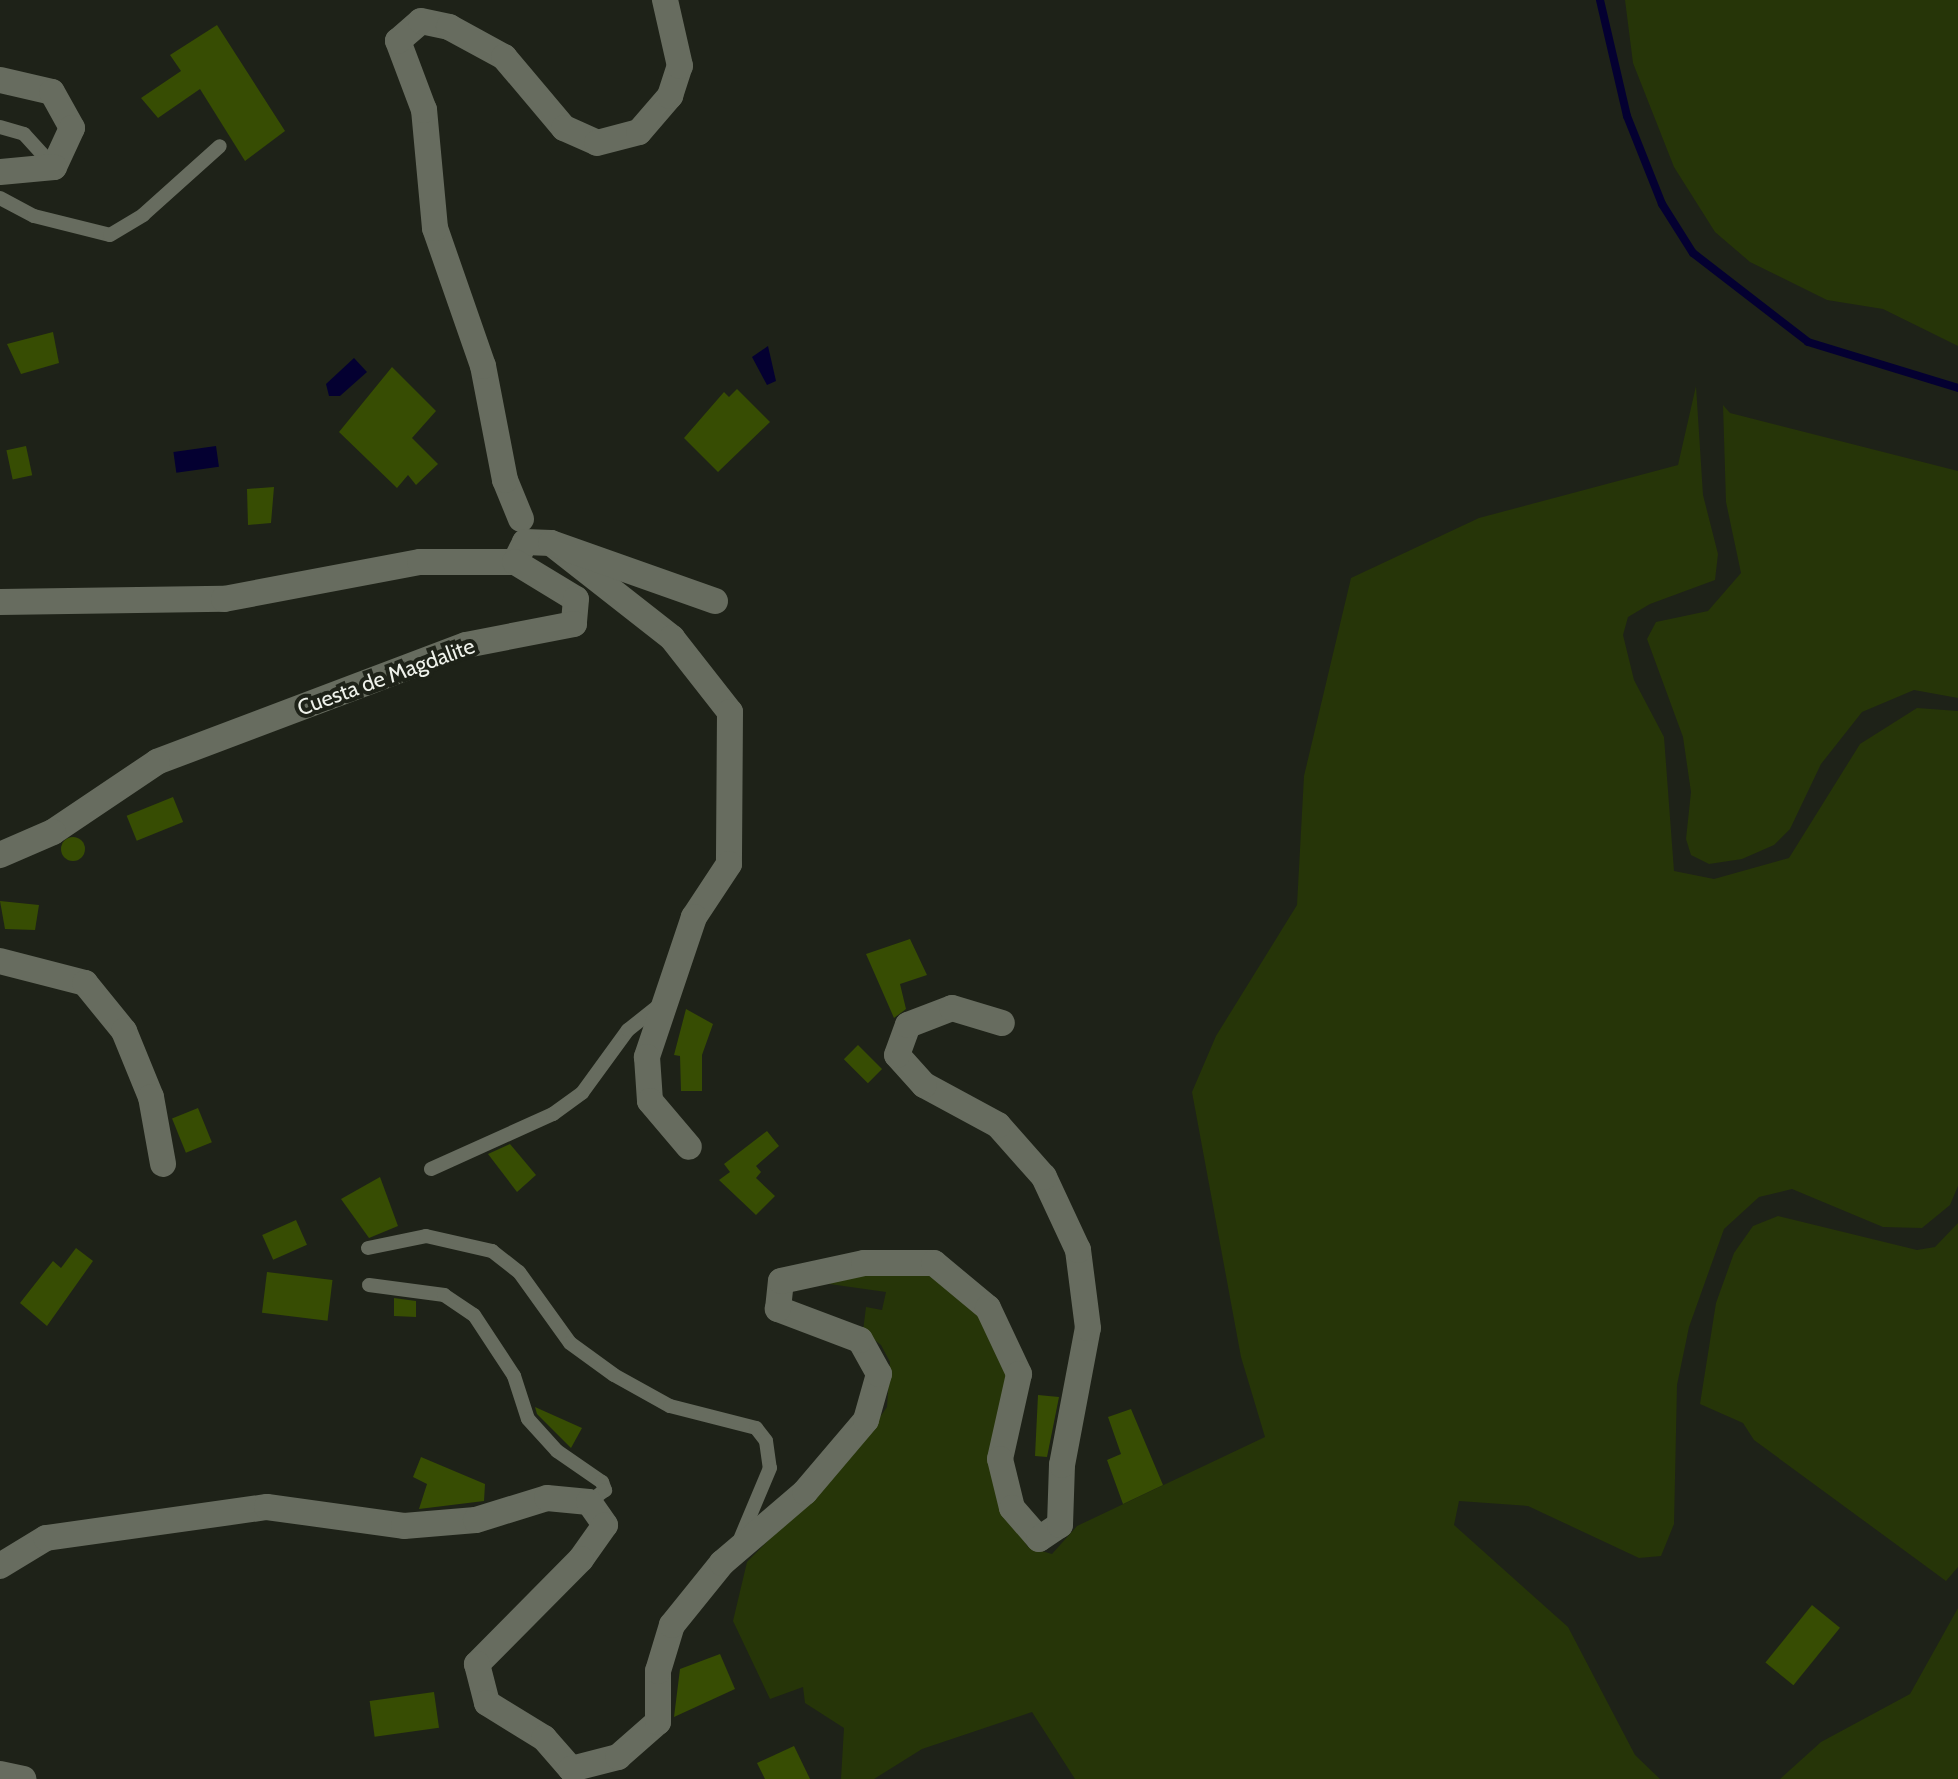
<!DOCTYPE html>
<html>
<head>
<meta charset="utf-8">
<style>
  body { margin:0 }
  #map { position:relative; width:1958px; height:1779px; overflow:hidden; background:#1e2218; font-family:Cabin,sans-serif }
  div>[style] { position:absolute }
  .green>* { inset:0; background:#263508 }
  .water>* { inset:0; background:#040031; transform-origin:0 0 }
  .stream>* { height:8px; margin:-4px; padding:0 4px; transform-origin:4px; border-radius:4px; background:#040031 }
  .building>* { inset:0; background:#374d03; transform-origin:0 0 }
  .round { border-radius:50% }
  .lane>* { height:14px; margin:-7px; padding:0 7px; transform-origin:7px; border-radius:7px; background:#676c5f }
  .street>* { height:26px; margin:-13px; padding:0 13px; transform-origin:13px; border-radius:13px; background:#676c5f }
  span { translate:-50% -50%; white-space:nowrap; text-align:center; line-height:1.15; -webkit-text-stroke:8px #1e2218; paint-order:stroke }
  .street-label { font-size:22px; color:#eff2eb }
</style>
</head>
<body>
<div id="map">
  <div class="green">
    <i style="clip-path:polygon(1625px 0,1958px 0,1958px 346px,1883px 309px,1827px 300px,1750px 262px,1715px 232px,1674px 167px,1633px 63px)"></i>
    <i style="clip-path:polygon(1696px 386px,1703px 495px,1718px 554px,1715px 580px,1650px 604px,1628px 617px,1623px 635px,1634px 680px,1664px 737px,1674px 871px,1714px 879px,1789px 858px,1860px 744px,1917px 708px,1958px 711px,1958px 1186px,1950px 1205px,1922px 1228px,1883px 1227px,1792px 1189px,1759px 1197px,1724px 1229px,1689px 1327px,1677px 1385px,1674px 1524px,1661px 1556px,1639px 1558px,1528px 1506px,1459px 1501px,1454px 1525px,1568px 1627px,1635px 1755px,1660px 1779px,1075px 1779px,1032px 1712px,922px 1749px,874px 1779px,841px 1779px,844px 1728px,805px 1703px,803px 1687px,770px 1699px,733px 1621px,747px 1562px,853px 1455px,887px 1407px,890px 1362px,881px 1345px,863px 1331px,866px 1307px,882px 1310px,886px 1292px,801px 1280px,851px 1272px,936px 1274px,982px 1315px,1011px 1375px,1003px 1508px,1028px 1547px,1052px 1554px,1077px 1526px,1265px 1437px,1241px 1357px,1192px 1092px,1216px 1036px,1297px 905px,1304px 776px,1351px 578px,1479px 518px,1678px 465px)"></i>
    <i style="clip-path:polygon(1723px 405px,1730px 413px,1958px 471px,1958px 698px,1914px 690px,1862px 712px,1821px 764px,1790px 829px,1774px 845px,1742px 859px,1709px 864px,1691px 855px,1686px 839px,1691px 792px,1683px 737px,1647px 639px,1656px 622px,1708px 611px,1741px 573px,1726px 502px)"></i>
    <i style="clip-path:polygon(1778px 1216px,1917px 1250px,1935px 1247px,1958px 1223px,1958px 1567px,1946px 1581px,1754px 1440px,1743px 1423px,1700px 1404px,1716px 1303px,1734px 1253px,1753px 1226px)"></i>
    <i style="clip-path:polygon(1958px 1608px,1958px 1779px,1780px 1779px,1821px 1742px,1910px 1694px)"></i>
  </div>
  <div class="water">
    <i style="clip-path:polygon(768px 346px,776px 381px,767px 385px,752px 357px)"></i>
    <i style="clip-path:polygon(354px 358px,367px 372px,340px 396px,329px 396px,326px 384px)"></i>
    <i style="left:216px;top:446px;width:21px;height:43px;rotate:82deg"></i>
  </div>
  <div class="stream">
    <i style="left:1600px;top:0;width:119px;rotate:76.9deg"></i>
    <i style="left:1627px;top:116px;width:95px;rotate:68.3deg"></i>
    <i style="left:1662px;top:204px;width:58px;rotate:57.7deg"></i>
    <i style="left:1693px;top:253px;width:145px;rotate:37.7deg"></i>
    <i style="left:1808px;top:342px;width:157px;rotate:17deg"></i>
  </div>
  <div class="building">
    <i style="clip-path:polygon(217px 25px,285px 131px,245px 161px,200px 89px,158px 118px,141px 98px,181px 71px,170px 55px)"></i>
    <i style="clip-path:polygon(53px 332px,59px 363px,21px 374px,7px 344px)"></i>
    <i style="clip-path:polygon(392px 367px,436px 411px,412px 438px,438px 464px,416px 485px,408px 475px,397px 488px,339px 432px)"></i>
    <i style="clip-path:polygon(737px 389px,770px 422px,718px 472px,684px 438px,724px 392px,729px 397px)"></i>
    <i style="left:26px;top:446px;width:30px;height:20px;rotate:78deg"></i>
    <i style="clip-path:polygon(274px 487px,271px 523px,248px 525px,247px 489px)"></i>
    <i style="left:173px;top:797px;width:27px;height:50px;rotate:68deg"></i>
    <i class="round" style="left:61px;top:837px;width:24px;height:24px"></i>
    <i style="clip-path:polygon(0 901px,39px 905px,35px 930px,5px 929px)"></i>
    <i style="clip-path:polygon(910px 939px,927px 975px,900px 984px,906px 1009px,894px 1018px,866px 954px)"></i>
    <i style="clip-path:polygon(686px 1009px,713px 1024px,702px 1055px,702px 1091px,681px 1091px,680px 1056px,674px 1055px)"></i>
    <i style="left:858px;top:1045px;width:34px;height:20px;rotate:45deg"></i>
    <i style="left:198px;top:1108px;width:37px;height:28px;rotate:68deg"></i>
    <i style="clip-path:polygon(767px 1131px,779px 1146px,756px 1166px,761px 1172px,756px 1178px,775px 1196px,756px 1215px,719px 1180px,730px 1172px,724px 1164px)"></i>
    <i style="clip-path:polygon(510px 1144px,536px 1175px,517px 1192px,488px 1154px)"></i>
    <i style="clip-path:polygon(380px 1177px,398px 1226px,369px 1238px,341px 1199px)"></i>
    <i style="left:296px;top:1220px;width:27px;height:37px;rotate:66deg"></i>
    <i style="clip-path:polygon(76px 1248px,93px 1261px,47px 1326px,20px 1303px,53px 1261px,61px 1268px)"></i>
    <i style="left:267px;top:1272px;width:66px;height:41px;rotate:7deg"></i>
    <i style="clip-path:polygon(394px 1298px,416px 1301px,416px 1317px,394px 1316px)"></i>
    <i style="clip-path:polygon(1038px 1395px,1059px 1397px,1047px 1457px,1035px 1456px)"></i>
    <i style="clip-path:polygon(535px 1407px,582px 1428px,571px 1448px,537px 1414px)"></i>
    <i style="clip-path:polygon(1131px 1409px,1163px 1485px,1123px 1504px,1107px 1460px,1121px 1454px,1108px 1417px)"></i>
    <i style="clip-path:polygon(421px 1457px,485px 1484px,484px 1501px,419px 1509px,427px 1484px,413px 1477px)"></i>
    <i style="left:1812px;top:1605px;width:36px;height:74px;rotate:39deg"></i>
    <i style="clip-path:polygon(720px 1654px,735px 1689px,674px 1717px,680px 1669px)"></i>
    <i style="left:434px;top:1692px;width:36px;height:65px;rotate:82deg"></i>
    <i style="clip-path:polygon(794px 1746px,810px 1779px,765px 1779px,757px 1763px)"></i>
  </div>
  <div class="lane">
    <i style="left:0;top:127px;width:25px;rotate:16deg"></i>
    <i style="left:24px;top:134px;width:45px;rotate:47.7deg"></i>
    <i style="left:0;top:198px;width:38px;rotate:28deg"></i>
    <i style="left:34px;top:216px;width:78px;rotate:14deg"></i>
    <i style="left:110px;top:235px;width:39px;rotate:-31deg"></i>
    <i style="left:143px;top:215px;width:103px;rotate:-41.9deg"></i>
    <i style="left:431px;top:1169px;width:134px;rotate:-24.3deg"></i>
    <i style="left:553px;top:1114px;width:36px;rotate:-36deg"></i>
    <i style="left:582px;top:1093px;width:78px;rotate:-53.9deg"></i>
    <i style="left:628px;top:1030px;width:43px;rotate:-38.5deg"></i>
    <i style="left:368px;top:1248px;width:59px;rotate:-11.7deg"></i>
    <i style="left:426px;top:1236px;width:68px;rotate:12.8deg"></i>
    <i style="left:492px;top:1251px;width:34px;rotate:38deg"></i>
    <i style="left:519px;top:1272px;width:87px;rotate:54.3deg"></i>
    <i style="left:570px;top:1343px;width:54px;rotate:36deg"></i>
    <i style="left:614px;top:1375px;width:64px;rotate:29deg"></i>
    <i style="left:670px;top:1406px;width:89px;rotate:14.3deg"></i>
    <i style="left:756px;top:1428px;width:16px;rotate:52deg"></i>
    <i style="left:766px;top:1441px;width:27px;rotate:82deg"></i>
    <i style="left:770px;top:1468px;width:75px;rotate:112.8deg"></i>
    <i style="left:369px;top:1285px;width:76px;rotate:7.6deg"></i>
    <i style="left:444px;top:1295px;width:36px;rotate:34deg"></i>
    <i style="left:474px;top:1315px;width:73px;rotate:56.7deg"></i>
    <i style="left:514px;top:1376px;width:45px;rotate:72deg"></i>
    <i style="left:528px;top:1419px;width:43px;rotate:47.8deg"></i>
    <i style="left:557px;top:1451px;width:55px;rotate:34.6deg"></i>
    <i style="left:602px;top:1482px;width:9px;rotate:69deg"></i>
    <i style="left:605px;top:1490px;width:20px;rotate:143deg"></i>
  </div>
  <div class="street">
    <i style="left:0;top:80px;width:53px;rotate:13deg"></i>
    <i style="left:52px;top:92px;width:41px;rotate:60.9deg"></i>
    <i style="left:72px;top:128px;width:43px;rotate:114.8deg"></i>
    <i style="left:54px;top:167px;width:54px;rotate:174.7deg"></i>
    <i style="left:521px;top:519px;width:42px;rotate:-112.3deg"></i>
    <i style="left:505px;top:480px;width:116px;rotate:-100.9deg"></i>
    <i style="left:483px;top:366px;width:146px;rotate:-109.2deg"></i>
    <i style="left:435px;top:228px;width:119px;rotate:-95.3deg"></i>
    <i style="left:424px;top:110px;width:74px;rotate:-110.6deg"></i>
    <i style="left:398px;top:41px;width:30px;rotate:-41deg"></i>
    <i style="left:421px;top:21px;width:29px;rotate:12deg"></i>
    <i style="left:449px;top:27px;width:63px;rotate:28.6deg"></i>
    <i style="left:504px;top:57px;width:93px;rotate:49.8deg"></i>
    <i style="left:564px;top:128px;width:36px;rotate:24deg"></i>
    <i style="left:597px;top:143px;width:43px;rotate:-14.7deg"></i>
    <i style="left:639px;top:132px;width:48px;rotate:-49.3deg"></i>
    <i style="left:670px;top:96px;width:32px;rotate:-72deg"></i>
    <i style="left:680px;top:66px;width:68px;rotate:-102.8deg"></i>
    <i style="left:551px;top:543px;width:154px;rotate:38.1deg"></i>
    <i style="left:672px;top:638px;width:94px;rotate:51.9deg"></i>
    <i style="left:730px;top:712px;width:152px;rotate:90.4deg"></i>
    <i style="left:729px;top:864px;width:64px;rotate:123.4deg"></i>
    <i style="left:694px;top:917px;width:148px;rotate:108.6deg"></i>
    <i style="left:647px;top:1057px;width:44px;rotate:86.1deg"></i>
    <i style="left:650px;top:1101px;width:60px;rotate:49.7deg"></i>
    <i style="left:515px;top:562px;width:22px;rotate:-63deg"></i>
    <i style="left:525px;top:542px;width:26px;rotate:2deg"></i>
    <i style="left:551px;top:543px;width:174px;rotate:19.5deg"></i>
    <i style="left:0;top:602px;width:224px;rotate:-0.8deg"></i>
    <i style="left:224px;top:599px;width:199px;rotate:-10.7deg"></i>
    <i style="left:420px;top:562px;width:95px"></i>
    <i style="left:515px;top:562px;width:71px;rotate:31.2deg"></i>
    <i style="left:576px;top:599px;width:25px;rotate:95deg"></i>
    <i style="left:574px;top:624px;width:110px;rotate:169deg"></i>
    <i style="left:466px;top:645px;width:330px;rotate:159.3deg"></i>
    <i style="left:157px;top:762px;width:125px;rotate:146.1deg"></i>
    <i style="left:53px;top:832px;width:58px;rotate:156.5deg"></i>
    <i style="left:0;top:961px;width:88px;rotate:14.5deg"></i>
    <i style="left:85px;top:983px;width:62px;rotate:50.9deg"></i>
    <i style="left:124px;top:1031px;width:71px;rotate:67.8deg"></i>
    <i style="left:151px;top:1097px;width:68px;rotate:79.8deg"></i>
    <i style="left:0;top:1566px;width:54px;rotate:-31.3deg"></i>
    <i style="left:46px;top:1538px;width:223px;rotate:-8deg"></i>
    <i style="left:267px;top:1507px;width:138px;rotate:7.9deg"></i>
    <i style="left:404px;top:1526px;width:72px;rotate:-4.8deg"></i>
    <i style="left:476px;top:1520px;width:74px;rotate:-17.2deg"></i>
    <i style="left:547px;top:1498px;width:42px;rotate:5.4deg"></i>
    <i style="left:589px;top:1502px;width:28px;rotate:55deg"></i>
    <i style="left:605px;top:1525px;width:42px;rotate:125.2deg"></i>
    <i style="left:581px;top:1559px;width:148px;rotate:134.7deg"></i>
    <i style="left:477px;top:1664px;width:40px;rotate:75.6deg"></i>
    <i style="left:487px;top:1703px;width:67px;rotate:31.6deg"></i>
    <i style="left:544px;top:1738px;width:41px;rotate:48.9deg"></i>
    <i style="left:571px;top:1769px;width:49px;rotate:-14.3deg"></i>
    <i style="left:618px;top:1757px;width:53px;rotate:-41.2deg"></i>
    <i style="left:658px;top:1722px;width:51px;rotate:-90deg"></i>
    <i style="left:658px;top:1671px;width:48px;rotate:-73.1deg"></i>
    <i style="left:672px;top:1625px;width:80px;rotate:-51.1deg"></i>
    <i style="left:722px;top:1563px;width:109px;rotate:-40.5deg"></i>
    <i style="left:805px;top:1492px;width:94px;rotate:-49.7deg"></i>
    <i style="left:866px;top:1420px;width:48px;rotate:-74.2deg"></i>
    <i style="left:879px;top:1374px;width:39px;rotate:-119deg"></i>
    <i style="left:860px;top:1340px;width:88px;rotate:-159.3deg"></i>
    <i style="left:778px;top:1309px;width:28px;rotate:-84deg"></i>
    <i style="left:781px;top:1281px;width:85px;rotate:-12.2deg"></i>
    <i style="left:864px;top:1263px;width:70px"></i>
    <i style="left:934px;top:1263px;width:70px;rotate:39.8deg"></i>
    <i style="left:988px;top:1308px;width:73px;rotate:64.8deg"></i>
    <i style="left:1019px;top:1374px;width:87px;rotate:102.6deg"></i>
    <i style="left:1000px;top:1459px;width:50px;rotate:76.2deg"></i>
    <i style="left:1012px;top:1508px;width:41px;rotate:48.9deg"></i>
    <i style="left:1039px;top:1539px;width:25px;rotate:-34deg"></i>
    <i style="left:1060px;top:1525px;width:60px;rotate:-88.1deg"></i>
    <i style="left:1062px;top:1465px;width:139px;rotate:-79.3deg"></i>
    <i style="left:1088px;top:1328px;width:79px;rotate:-97.3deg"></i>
    <i style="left:1078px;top:1250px;width:81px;rotate:-115deg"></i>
    <i style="left:1044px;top:1177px;width:69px;rotate:-131.5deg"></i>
    <i style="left:998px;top:1125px;width:84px;rotate:-151.6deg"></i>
    <i style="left:924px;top:1085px;width:40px;rotate:-132deg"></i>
    <i style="left:897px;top:1055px;width:32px;rotate:-70deg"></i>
    <i style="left:908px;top:1025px;width:47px;rotate:-21.1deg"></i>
    <i style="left:952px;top:1008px;width:52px;rotate:16.7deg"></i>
    <i style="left:0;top:1774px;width:24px;rotate:12deg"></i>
  </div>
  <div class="street-label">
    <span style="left:386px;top:677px;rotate:-20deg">Cuesta de Magdalite</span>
  </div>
</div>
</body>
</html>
